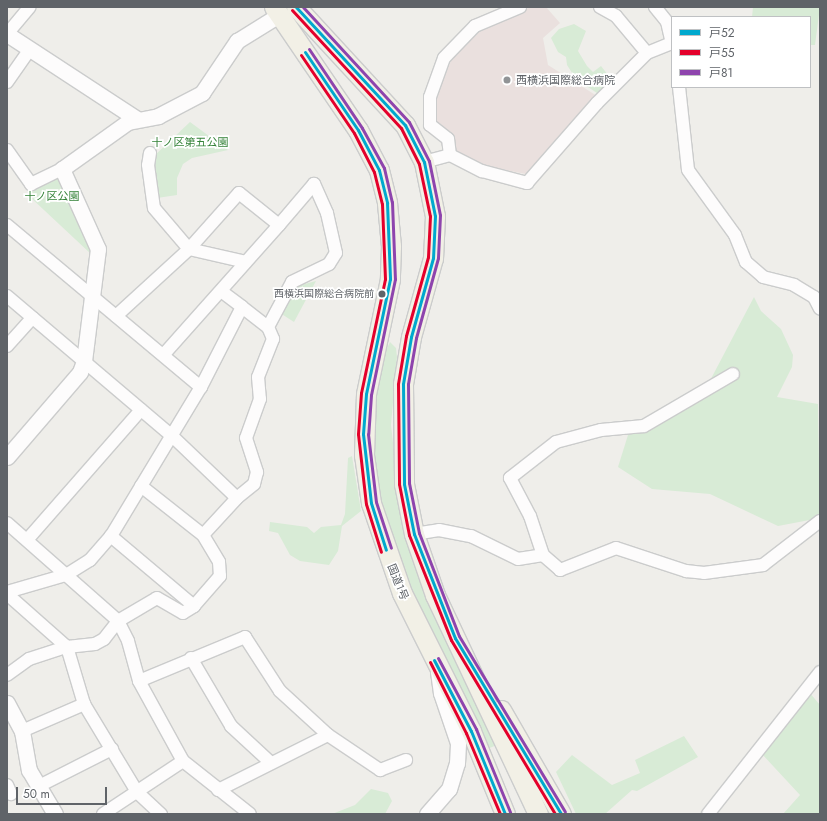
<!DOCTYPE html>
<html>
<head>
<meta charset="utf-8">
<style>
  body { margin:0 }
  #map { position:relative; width:827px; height:821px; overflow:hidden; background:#efeeea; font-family:Jost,"Noto Sans JP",sans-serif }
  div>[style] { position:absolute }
  .medical>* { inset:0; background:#eae0de }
  .green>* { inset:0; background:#d8ebd6 }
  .roads { filter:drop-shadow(1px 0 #cbcccc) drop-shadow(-1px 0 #cbcccc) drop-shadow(0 1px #cbcccc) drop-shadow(0 -1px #cbcccc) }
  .minor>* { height:12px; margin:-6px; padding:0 6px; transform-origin:6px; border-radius:6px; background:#fdfcfc }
  .tertiary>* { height:15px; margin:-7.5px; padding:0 7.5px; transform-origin:7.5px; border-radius:7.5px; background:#fdfcfc }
  .trunk>* { height:19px; margin:-9.5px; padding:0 9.5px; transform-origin:9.5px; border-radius:9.5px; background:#f2f0e6 }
  .bus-1>* { height:3px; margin:-1.5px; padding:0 1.5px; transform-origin:1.5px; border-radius:1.5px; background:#00a9ce }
  .bus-2>* { height:3px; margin:-1.5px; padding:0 1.5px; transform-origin:1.5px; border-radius:1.5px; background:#e4002b }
  .bus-3>* { height:3px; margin:-1.5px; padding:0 1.5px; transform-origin:1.5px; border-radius:1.5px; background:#8e44ad }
  .dots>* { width:11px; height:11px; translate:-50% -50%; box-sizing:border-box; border:2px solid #fff; border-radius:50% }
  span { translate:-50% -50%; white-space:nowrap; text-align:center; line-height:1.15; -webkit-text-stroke:3.5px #fff; paint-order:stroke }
  .bus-label { font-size:10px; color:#5f6368 }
  .right { translate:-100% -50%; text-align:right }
  .poi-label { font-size:11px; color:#5f6368 }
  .left { translate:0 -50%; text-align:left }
  .park-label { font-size:11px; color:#348238 }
  .street-label { font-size:11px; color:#5f6368 }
  .frame { position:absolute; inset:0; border:8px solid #5f6368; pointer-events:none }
  .legend { position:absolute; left:671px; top:16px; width:140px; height:72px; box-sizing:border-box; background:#fff; border:1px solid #bfc1c3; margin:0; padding:5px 7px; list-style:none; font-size:12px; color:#5f6368 }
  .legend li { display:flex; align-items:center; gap:8px; height:20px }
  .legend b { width:20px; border:1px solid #bfc1c3 }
  .scale { position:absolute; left:16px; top:787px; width:91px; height:18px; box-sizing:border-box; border:2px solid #5f6368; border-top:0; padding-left:5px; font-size:12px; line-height:14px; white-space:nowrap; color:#5f6368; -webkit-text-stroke:3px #fff; paint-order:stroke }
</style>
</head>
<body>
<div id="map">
  <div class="medical">
    <i style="clip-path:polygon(531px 7px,546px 7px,560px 23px,543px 38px,548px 65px,597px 96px,526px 174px,480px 165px,456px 152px,452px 134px,437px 125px,433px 115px,434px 97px,452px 59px,477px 31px)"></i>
  </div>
  <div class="green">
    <i style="clip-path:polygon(753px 7px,820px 7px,815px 45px,810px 45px,810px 17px,752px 17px)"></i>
    <i style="clip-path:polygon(574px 24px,586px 31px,578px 51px,587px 66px,593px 72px,601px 66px,612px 80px,597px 93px,576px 79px,567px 65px,566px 57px,558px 52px,551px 38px,559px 29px)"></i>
    <i style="clip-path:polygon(190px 122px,228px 150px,192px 158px,183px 164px,177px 178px,177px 195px,157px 198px,154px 156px)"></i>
    <i style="clip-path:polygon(59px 176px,91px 245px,91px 254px,29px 196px,34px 188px)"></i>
    <i style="clip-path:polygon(316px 281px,294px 322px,280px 313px,297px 286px)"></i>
    <i style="clip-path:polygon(754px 297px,761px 311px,781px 329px,793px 355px,792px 367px,777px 397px,818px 404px,820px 518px,778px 526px,710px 494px,652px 489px,618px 467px,628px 435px,662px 410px,704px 392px)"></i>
    <i style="clip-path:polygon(390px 342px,396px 348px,397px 357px,391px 425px,401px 513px,497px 745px,487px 749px,431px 642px,386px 528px,369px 452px,378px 367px)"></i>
    <i style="clip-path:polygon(352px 456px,361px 511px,342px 526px,338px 551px,329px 565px,300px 561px,290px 555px,278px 533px,269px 531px,270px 522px,307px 527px,314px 533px,321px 527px,341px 525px,345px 514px,348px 458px)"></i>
    <i style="clip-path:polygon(809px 692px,820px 705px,820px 814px,783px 814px,800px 795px,761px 753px)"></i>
    <i style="clip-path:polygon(684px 736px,698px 757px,637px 791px,632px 790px,605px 814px,576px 814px,556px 772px,572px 755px,612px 785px,640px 773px,635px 760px)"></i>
    <i style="clip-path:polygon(371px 789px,388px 793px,392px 801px,385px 814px,332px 814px,355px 805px)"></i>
  </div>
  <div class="roads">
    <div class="minor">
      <i style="left:600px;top:7px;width:18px;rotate:29deg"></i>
      <i style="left:616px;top:16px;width:48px;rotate:50deg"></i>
      <i style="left:655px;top:7px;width:19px;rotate:51deg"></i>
      <i style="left:667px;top:22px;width:22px;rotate:77deg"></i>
      <i style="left:7px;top:34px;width:35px;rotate:-50deg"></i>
      <i style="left:7px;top:82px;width:40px;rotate:-55.1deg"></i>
      <i style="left:679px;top:87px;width:83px;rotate:83.8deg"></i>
      <i style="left:688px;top:170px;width:80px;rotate:54.1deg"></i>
      <i style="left:735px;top:235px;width:29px;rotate:68deg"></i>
      <i style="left:746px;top:262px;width:23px;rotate:41deg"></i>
      <i style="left:763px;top:277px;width:32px;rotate:14deg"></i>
      <i style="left:794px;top:285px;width:23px;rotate:31deg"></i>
      <i style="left:814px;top:297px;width:13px;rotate:63deg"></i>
      <i style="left:7px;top:150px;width:42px;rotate:54.8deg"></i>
      <i style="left:31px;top:184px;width:34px;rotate:-26deg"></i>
      <i style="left:150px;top:153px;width:12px;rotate:99deg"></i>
      <i style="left:148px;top:165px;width:43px;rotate:82.1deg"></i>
      <i style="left:154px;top:208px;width:54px;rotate:49.5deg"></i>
      <i style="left:189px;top:249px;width:58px;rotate:12.8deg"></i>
      <i style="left:450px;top:155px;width:16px;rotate:-97deg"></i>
      <i style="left:448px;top:139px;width:23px;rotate:-142deg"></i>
      <i style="left:430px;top:125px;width:28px;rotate:-90deg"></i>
      <i style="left:430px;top:97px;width:41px;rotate:-70.3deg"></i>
      <i style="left:444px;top:58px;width:45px;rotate:-45.9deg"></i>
      <i style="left:475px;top:26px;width:49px;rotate:-22.9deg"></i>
      <i style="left:424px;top:162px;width:27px;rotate:-15deg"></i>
      <i style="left:450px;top:155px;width:36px;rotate:27deg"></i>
      <i style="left:482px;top:171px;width:47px;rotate:14.9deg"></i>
      <i style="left:527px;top:183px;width:106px;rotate:-48.8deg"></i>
      <i style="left:597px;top:103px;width:71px;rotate:-45deg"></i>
      <i style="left:647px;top:53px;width:27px;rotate:-22deg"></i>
      <i style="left:7px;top:225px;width:253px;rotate:39.9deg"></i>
      <i style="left:221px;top:291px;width:26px;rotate:37deg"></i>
      <i style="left:7px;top:296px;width:215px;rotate:40.3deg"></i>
      <i style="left:171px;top:435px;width:91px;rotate:43.7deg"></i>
      <i style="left:237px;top:498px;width:50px;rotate:132.6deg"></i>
      <i style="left:116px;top:316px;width:99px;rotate:-42.5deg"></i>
      <i style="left:189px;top:249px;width:75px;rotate:-48.2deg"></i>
      <i style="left:239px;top:193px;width:51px;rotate:38.7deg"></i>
      <i style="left:279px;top:225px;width:174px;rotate:131.7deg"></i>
      <i style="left:268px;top:327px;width:51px;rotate:-61.9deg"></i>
      <i style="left:292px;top:282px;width:41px;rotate:-25.9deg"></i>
      <i style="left:329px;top:264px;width:13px;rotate:-58deg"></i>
      <i style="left:336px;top:253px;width:41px;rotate:-102.7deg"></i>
      <i style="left:327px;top:213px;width:32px;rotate:-114deg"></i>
      <i style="left:314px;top:184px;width:54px;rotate:130.5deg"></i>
      <i style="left:7px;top:346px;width:38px;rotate:-48deg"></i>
      <i style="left:141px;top:486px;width:79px;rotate:38.3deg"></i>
      <i style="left:203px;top:535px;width:31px;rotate:59deg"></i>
      <i style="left:219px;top:562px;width:14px;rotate:86deg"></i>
      <i style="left:220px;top:576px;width:40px;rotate:131deg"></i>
      <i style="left:7px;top:523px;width:148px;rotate:41.4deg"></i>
      <i style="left:118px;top:621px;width:22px;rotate:63deg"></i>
      <i style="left:128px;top:641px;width:41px;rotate:74.6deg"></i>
      <i style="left:139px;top:681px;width:91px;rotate:61.2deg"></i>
      <i style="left:183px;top:761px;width:85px;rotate:38.3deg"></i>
      <i style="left:414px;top:534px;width:25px;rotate:-9deg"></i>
      <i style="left:439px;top:530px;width:33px;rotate:11deg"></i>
      <i style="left:471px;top:536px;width:52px;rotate:26.1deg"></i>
      <i style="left:518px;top:559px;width:25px;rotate:-9deg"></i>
      <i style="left:543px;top:555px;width:23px;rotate:41deg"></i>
      <i style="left:560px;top:570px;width:60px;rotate:-21.4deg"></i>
      <i style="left:616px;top:548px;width:74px;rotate:18.2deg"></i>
      <i style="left:686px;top:571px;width:18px;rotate:6deg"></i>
      <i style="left:704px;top:573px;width:60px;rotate:-7.7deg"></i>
      <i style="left:763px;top:565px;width:72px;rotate:-37.7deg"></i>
      <i style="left:27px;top:540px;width:173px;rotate:-48.8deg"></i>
      <i style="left:543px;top:555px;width:41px;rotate:-108.4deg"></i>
      <i style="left:530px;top:516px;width:43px;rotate:-117.8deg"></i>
      <i style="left:510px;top:478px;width:58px;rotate:-38deg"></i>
      <i style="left:556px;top:442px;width:47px;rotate:-14.9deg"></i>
      <i style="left:601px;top:430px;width:43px;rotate:-5.3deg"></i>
      <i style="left:644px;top:426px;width:103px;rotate:-30.3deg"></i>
      <i style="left:7px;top:592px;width:61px;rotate:-16.1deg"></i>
      <i style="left:66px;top:575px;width:28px;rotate:-32deg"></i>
      <i style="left:90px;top:560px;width:32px;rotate:-49deg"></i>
      <i style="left:111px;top:536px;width:174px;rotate:-58.9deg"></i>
      <i style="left:201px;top:387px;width:90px;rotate:-62.9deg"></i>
      <i style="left:242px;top:307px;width:33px;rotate:38deg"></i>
      <i style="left:268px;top:327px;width:13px;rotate:67deg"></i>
      <i style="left:273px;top:339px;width:41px;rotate:111.5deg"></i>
      <i style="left:258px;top:377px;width:22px;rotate:85deg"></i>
      <i style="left:260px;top:399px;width:41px;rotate:109.7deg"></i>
      <i style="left:246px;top:438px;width:36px;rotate:72deg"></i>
      <i style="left:257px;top:472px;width:12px;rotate:104deg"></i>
      <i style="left:254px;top:484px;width:22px;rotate:141deg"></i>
      <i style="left:7px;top:594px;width:80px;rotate:41.5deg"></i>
      <i style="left:67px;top:647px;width:59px;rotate:73.4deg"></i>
      <i style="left:84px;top:704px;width:103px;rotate:58.9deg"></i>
      <i style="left:137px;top:792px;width:33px;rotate:43deg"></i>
      <i style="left:191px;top:658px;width:79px;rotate:59.5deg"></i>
      <i style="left:231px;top:726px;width:54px;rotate:42.8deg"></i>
      <i style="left:7px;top:675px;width:27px;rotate:-36deg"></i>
      <i style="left:29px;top:659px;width:40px;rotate:-18deg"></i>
      <i style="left:67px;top:647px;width:28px;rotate:-6deg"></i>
      <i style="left:95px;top:644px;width:10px;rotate:-29deg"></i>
      <i style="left:104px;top:639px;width:23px;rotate:-52deg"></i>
      <i style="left:118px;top:621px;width:45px;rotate:-30.5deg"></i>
      <i style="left:157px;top:598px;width:30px;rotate:30deg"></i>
      <i style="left:183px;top:613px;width:13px;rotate:-32deg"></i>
      <i style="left:194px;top:606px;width:109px;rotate:-139.9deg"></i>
      <i style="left:139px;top:681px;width:115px;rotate:-22.5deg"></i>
      <i style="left:245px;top:637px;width:64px;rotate:57.1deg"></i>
      <i style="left:280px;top:691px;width:65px;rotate:42.5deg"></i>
      <i style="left:328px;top:735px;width:123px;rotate:153.4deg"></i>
      <i style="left:22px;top:731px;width:68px;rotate:-23.5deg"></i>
      <i style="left:328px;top:735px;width:63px;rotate:33.9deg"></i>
      <i style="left:380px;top:770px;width:28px;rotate:-21deg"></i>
      <i style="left:7px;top:785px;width:10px;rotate:66deg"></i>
      <i style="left:39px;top:786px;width:82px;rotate:-26.9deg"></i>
      <i style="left:103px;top:814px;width:96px;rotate:-33.5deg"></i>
      <i style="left:708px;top:814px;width:181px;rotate:-51.7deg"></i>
    </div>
    <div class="tertiary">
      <i style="left:7px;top:34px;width:155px;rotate:33.2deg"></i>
      <i style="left:7px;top:457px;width:112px;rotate:-49.3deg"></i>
      <i style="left:80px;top:372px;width:12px;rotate:-70deg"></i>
      <i style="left:84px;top:361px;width:113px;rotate:-82.9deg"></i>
      <i style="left:98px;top:249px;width:88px;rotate:-114.2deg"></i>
      <i style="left:62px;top:169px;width:81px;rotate:-35.5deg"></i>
      <i style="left:128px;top:122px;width:31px;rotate:-11deg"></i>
      <i style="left:158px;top:116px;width:50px;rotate:-27.6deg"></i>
      <i style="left:202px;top:93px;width:63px;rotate:-56.1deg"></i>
      <i style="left:237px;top:41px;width:49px;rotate:-31.8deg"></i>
      <i style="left:7px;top:703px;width:32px;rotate:62deg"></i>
      <i style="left:22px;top:731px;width:40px;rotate:80deg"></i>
      <i style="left:29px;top:770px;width:51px;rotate:59.4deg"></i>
      <i style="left:427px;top:814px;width:33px;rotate:-49deg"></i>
      <i style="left:449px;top:789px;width:27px;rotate:-73deg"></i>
      <i style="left:457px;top:763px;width:20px;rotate:-87deg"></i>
      <i style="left:458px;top:743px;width:53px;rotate:-108.8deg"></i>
      <i style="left:441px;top:693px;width:22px;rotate:-98deg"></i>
    </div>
    <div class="trunk">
      <i style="left:274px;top:7px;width:149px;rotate:55.7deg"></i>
      <i style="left:358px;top:130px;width:45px;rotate:62.3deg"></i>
      <i style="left:379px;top:170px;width:34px;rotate:76deg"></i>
      <i style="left:387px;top:203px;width:43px;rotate:84.7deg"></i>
      <i style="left:391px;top:246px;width:33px;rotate:92deg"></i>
      <i style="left:390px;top:279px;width:117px;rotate:101.8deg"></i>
      <i style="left:366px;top:394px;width:61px;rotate:91.9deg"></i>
      <i style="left:364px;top:455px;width:49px;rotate:81.7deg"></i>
      <i style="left:371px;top:503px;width:95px;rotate:71deg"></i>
      <i style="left:402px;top:593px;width:154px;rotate:63.4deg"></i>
      <i style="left:471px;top:731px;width:90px;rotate:67.7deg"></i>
      <i style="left:296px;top:7px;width:161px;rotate:47.3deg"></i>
      <i style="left:405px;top:125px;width:42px;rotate:62.8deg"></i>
      <i style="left:424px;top:162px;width:55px;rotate:78.5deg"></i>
      <i style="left:435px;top:216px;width:42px;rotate:92.7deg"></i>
      <i style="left:433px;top:258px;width:82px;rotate:105.6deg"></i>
      <i style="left:411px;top:337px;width:48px;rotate:99.7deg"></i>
      <i style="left:403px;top:384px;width:100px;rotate:89.4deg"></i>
      <i style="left:404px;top:484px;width:51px;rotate:78.7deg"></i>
      <i style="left:414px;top:534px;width:65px;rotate:71deg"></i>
      <i style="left:435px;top:595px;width:242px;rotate:64.8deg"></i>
      <i style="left:501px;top:710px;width:120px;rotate:60deg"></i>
    </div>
  </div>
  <div class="bus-1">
    <i style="left:296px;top:7px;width:161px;rotate:47.3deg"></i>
    <i style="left:405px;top:125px;width:42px;rotate:62.8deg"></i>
    <i style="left:424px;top:162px;width:55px;rotate:78.5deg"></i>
    <i style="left:435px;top:216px;width:42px;rotate:92.7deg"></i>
    <i style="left:433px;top:258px;width:82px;rotate:105.6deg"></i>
    <i style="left:411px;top:337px;width:48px;rotate:99.7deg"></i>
    <i style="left:403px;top:384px;width:100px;rotate:89.4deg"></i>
    <i style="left:404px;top:484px;width:51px;rotate:78.7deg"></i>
    <i style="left:414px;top:534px;width:112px;rotate:68.5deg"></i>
    <i style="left:455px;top:638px;width:205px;rotate:58.9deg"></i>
    <i style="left:305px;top:52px;width:94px;rotate:55.8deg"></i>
    <i style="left:358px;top:130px;width:45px;rotate:62.3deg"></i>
    <i style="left:379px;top:170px;width:34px;rotate:76deg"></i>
    <i style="left:387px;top:203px;width:76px;rotate:87.7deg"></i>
    <i style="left:390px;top:279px;width:117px;rotate:101.8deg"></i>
    <i style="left:366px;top:394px;width:40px;rotate:94.3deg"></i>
    <i style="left:363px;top:434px;width:69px;rotate:83.4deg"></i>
    <i style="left:371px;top:503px;width:49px;rotate:72.3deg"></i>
    <i style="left:434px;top:660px;width:80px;rotate:62.5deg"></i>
    <i style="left:471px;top:731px;width:90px;rotate:67.7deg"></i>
  </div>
  <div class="bus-2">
    <i style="left:292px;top:10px;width:161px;rotate:47.3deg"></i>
    <i style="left:401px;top:128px;width:40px;rotate:63.4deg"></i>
    <i style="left:419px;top:164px;width:53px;rotate:78.1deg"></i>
    <i style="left:430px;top:216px;width:41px;rotate:92.8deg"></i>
    <i style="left:428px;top:257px;width:82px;rotate:105.6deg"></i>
    <i style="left:406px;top:336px;width:49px;rotate:99.5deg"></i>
    <i style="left:398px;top:384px;width:100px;rotate:89.4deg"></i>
    <i style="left:399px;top:484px;width:52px;rotate:78.9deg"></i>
    <i style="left:409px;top:535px;width:113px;rotate:68.2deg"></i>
    <i style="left:451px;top:640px;width:203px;rotate:59.1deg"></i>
    <i style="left:301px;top:55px;width:94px;rotate:55.8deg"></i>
    <i style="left:354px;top:133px;width:44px;rotate:62.9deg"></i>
    <i style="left:374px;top:172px;width:33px;rotate:76deg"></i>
    <i style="left:382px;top:204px;width:75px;rotate:87.7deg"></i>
    <i style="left:385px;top:279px;width:116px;rotate:101.9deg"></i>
    <i style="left:361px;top:393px;width:41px;rotate:94.2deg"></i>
    <i style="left:358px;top:434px;width:70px;rotate:83.5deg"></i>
    <i style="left:366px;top:504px;width:50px;rotate:72.6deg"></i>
    <i style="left:430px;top:662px;width:80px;rotate:63.1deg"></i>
    <i style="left:466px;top:733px;width:88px;rotate:67.2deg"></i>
  </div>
  <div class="bus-3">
    <i style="left:303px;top:7px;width:156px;rotate:47.3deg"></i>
    <i style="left:409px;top:122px;width:44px;rotate:62.9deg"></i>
    <i style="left:429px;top:161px;width:55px;rotate:78.5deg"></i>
    <i style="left:440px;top:215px;width:43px;rotate:92.7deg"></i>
    <i style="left:438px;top:258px;width:83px;rotate:105.4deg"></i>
    <i style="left:416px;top:338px;width:47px;rotate:99.9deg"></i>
    <i style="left:408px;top:384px;width:99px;rotate:89.4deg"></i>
    <i style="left:409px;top:483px;width:51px;rotate:78.7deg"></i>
    <i style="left:419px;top:533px;width:110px;rotate:68.8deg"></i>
    <i style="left:459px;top:636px;width:205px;rotate:58.9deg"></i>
    <i style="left:309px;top:49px;width:95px;rotate:56.1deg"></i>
    <i style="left:362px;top:128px;width:46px;rotate:61.2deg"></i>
    <i style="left:384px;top:168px;width:35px;rotate:77deg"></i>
    <i style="left:392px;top:202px;width:77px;rotate:87.8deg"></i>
    <i style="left:395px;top:279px;width:118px;rotate:101.7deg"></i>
    <i style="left:371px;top:395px;width:39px;rotate:94deg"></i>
    <i style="left:368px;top:434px;width:68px;rotate:83.3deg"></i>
    <i style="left:376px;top:502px;width:48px;rotate:71.9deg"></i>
    <i style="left:438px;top:658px;width:81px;rotate:61.8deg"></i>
    <i style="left:476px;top:729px;width:90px;rotate:67.7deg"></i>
  </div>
  <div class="dots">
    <i style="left:507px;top:80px;background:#919496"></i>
    <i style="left:382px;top:294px;background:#5f6368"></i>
  </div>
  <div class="bus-label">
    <span class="right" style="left:374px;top:294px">西横浜国際総合病院前</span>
  </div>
  <div class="poi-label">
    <span class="left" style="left:516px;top:80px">西横浜国際総合病院</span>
  </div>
  <div class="park-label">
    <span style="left:190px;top:142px">十ノ区第五公園</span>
    <span style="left:52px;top:196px">十ノ区公園</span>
  </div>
  <div class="street-label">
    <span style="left:398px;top:582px;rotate:68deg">国道1号</span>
  </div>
  <div class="frame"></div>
  <ul class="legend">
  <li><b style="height:5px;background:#00a9ce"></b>戸52</li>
  <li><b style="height:5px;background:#e4002b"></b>戸55</li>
  <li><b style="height:5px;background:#8e44ad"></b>戸81</li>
  </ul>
  <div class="scale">50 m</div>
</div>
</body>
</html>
